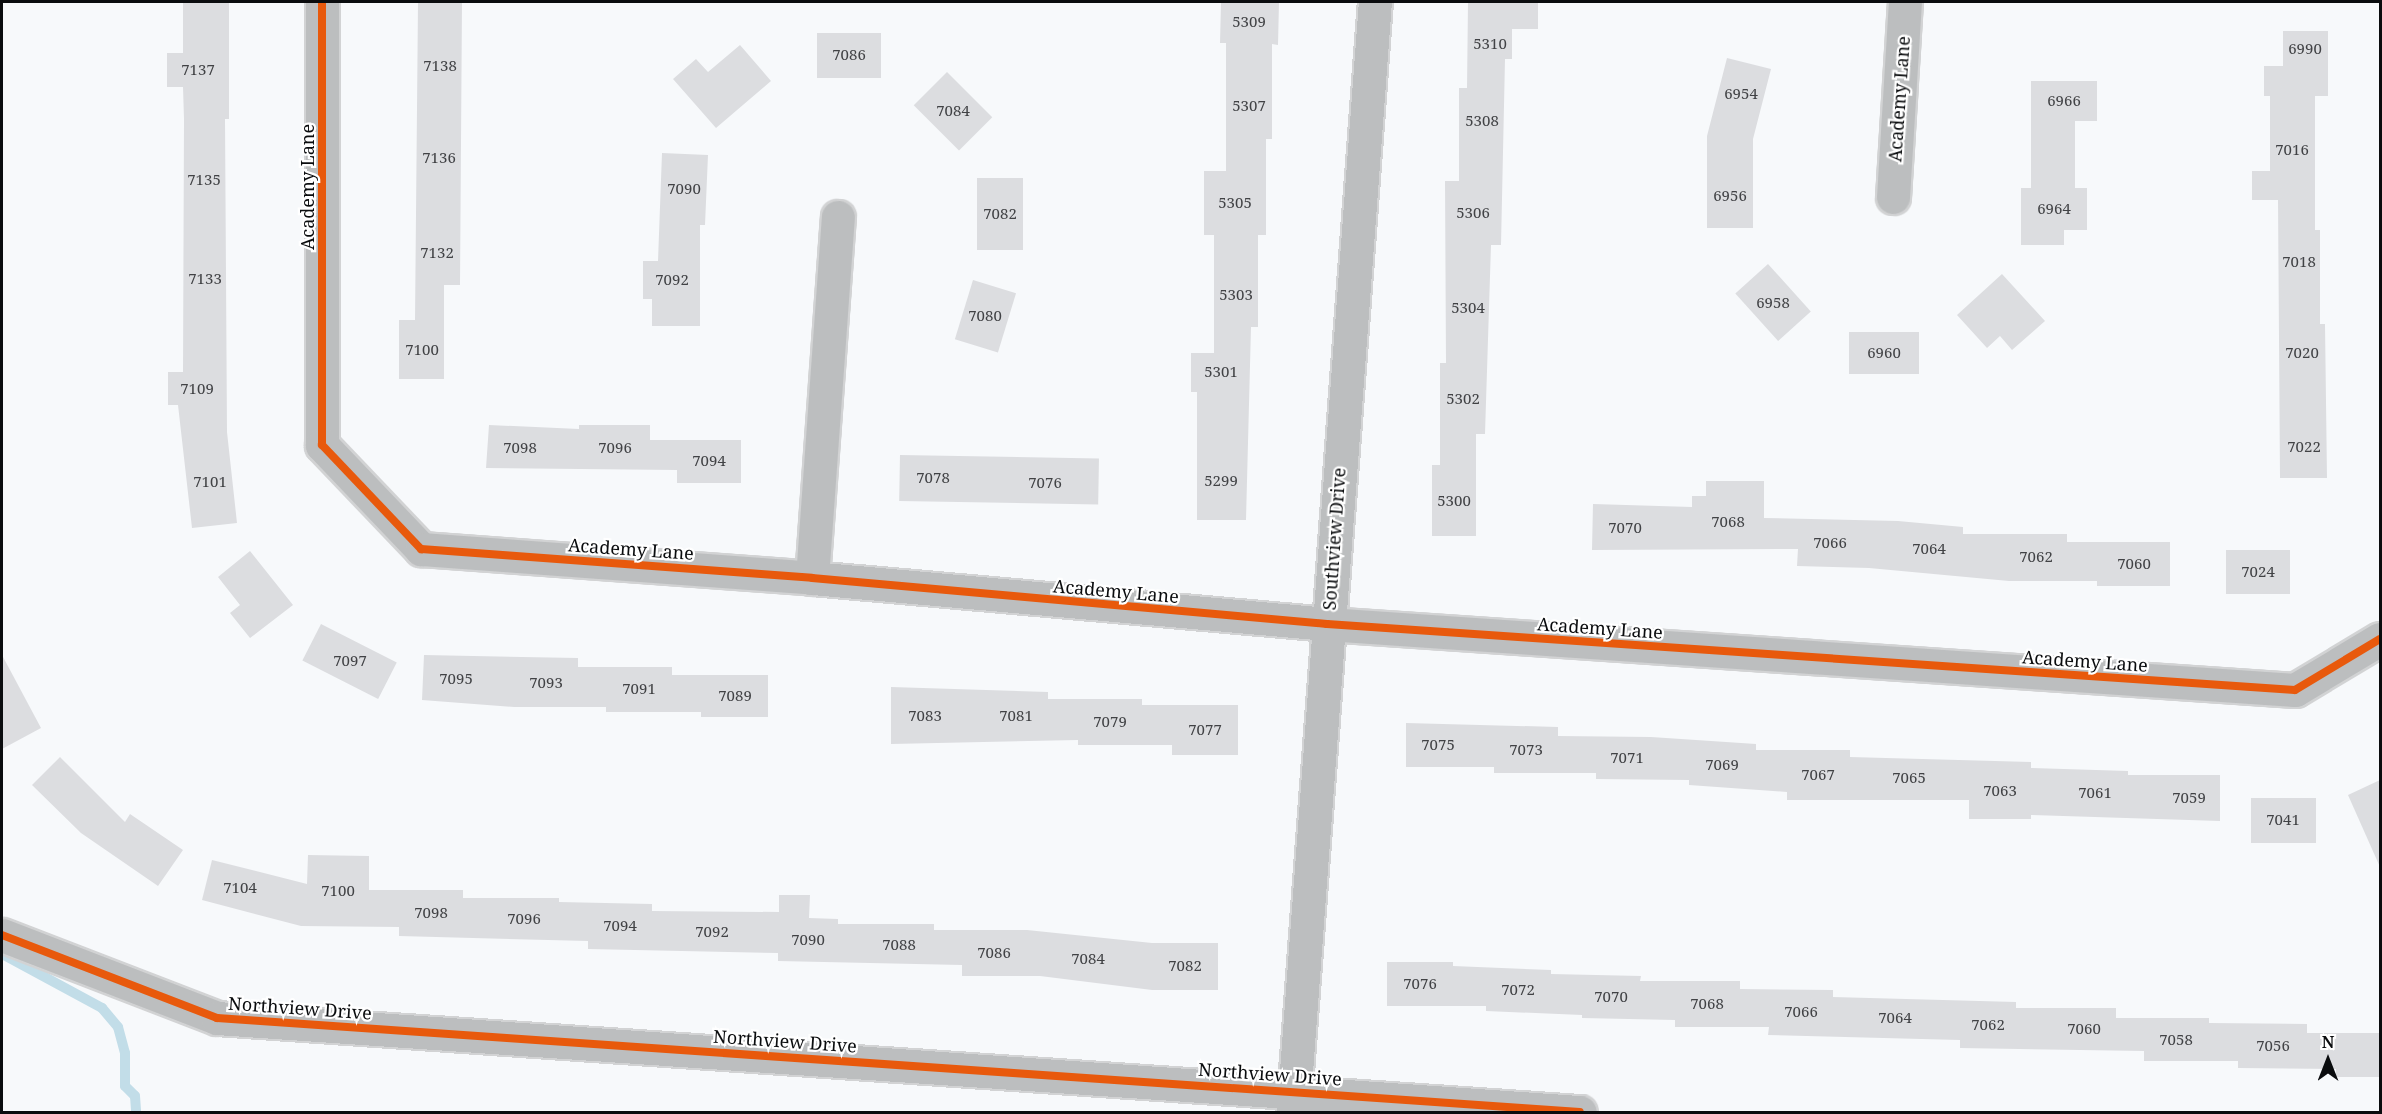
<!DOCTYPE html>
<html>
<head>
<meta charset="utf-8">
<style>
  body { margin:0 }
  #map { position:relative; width:2382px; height:1114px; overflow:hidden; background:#f7f9fb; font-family:"Noto Serif",serif }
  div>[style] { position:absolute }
  .stream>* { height:10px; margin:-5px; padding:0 5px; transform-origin:5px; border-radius:5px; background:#c2dde8 }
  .building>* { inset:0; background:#dcdde0; transform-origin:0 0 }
  .roads { filter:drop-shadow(2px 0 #d2d3d4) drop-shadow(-2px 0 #d2d3d4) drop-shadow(0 2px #d2d3d4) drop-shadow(0 -2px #d2d3d4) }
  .minor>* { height:33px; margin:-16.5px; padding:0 16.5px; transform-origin:16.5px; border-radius:16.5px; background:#bcbebf }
  .cycleway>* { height:8px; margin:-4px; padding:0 4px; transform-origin:4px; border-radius:4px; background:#e8590c }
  span { translate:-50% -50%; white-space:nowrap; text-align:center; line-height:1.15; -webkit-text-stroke:4.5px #fff; paint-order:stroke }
  .number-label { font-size:15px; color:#414245 }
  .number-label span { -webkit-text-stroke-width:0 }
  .street-label { font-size:18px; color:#0a0c0e }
  .frame { position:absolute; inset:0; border:3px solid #0a0c0e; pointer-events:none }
  .north { position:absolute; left:2298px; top:1030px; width:60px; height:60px; -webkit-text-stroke:4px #fff; paint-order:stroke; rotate:0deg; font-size:16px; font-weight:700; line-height:24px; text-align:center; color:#0a0c0e }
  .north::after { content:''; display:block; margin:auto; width:21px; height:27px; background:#0a0c0e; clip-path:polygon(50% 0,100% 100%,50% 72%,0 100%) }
</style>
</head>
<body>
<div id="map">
  <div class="stream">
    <i style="left:2px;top:954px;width:114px;rotate:28.4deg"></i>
    <i style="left:102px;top:1008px;width:25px;rotate:50deg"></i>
    <i style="left:118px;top:1027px;width:27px;rotate:75deg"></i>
    <i style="left:125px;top:1053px;width:33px;rotate:90deg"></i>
    <i style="left:125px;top:1086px;width:14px;rotate:45deg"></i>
    <i style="left:135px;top:1096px;width:16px;rotate:86deg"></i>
  </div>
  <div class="building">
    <i style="clip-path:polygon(183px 2px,229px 2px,229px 119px,225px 119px,227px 432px,237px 523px,192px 528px,178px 405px,168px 405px,168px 372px,183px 372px,184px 119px,183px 87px,167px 87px,167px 53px,183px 53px)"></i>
    <i style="clip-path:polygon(418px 2px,462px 2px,460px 285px,444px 285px,444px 379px,399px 379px,399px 320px,415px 320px)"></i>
    <i style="clip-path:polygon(1221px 2px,1279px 2px,1278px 45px,1272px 44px,1272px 139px,1266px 139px,1266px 235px,1258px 235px,1258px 327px,1251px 327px,1246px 520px,1197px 520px,1197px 392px,1191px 392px,1191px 353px,1214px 353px,1214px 235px,1204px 235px,1204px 171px,1226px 171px,1226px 43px,1220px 43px)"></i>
    <i style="clip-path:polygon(1468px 2px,1538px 2px,1538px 29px,1512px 29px,1512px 59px,1505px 59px,1501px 245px,1491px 245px,1485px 434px,1476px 434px,1476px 536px,1432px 536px,1432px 465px,1440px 465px,1440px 363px,1446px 363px,1445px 181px,1459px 181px,1459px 88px,1467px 88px)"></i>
    <i style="clip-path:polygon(2283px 31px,2328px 31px,2328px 96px,2315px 96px,2315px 230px,2320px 230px,2320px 324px,2325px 324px,2327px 478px,2280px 478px,2278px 200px,2252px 200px,2252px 171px,2270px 171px,2270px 96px,2264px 96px,2264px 66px,2283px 66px)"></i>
    <i style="left:817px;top:33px;width:64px;height:45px"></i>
    <i style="clip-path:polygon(740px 45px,771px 81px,716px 128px,673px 79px,696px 59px,708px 72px)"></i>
    <i style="clip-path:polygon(1727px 58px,1771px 69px,1753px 139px,1753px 228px,1707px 228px,1707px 136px)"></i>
    <i style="left:947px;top:72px;width:64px;height:47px;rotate:45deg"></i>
    <i style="clip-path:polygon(2031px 81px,2097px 81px,2097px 121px,2075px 121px,2075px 188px,2087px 188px,2087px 230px,2064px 230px,2064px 245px,2021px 245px,2021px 188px,2031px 188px)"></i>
    <i style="clip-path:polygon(662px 153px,708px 155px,705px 225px,700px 225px,700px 326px,652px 326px,652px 299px,643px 299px,643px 261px,658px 261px)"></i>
    <i style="left:977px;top:178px;width:46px;height:72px"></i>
    <i style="left:1768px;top:264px;width:64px;height:44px;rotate:48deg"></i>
    <i style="clip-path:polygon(2002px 274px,2045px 321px,2012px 350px,2000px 336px,1987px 348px,1957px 315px)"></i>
    <i style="left:973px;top:280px;width:45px;height:62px;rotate:17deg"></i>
    <i style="left:1849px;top:332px;width:70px;height:42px"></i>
    <i style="clip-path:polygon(489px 425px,579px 429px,579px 425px,650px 425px,650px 440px,741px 440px,741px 483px,677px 483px,677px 470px,486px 468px)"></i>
    <i style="left:900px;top:455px;width:199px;height:46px;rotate:1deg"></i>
    <i style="clip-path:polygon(1706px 481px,1764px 481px,1764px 518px,1898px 521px,1963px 527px,1963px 534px,2067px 534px,2067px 542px,2170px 542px,2170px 586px,2097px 586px,2097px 581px,2009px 581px,1869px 568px,1797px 566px,1798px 549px,1592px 550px,1593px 504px,1692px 507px,1692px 496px,1706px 496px)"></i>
    <i style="left:2226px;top:550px;width:64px;height:44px"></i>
    <i style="clip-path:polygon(250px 551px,293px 605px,250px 638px,230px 613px,240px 605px,218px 577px)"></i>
    <i style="left:321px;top:624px;width:85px;height:41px;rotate:27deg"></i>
    <i style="clip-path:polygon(2px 655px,41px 728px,2px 749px)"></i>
    <i style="clip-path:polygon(424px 655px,578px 658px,578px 667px,672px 667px,672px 675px,768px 675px,768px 717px,701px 717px,701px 712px,606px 712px,606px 707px,514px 707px,422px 700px)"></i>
    <i style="clip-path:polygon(891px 687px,1048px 692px,1048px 699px,1142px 699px,1142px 705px,1238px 705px,1238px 755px,1172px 755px,1172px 745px,1078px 745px,1078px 740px,891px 744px)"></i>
    <i style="clip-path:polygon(1406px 723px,1558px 727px,1558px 736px,1651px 737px,1756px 744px,1756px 750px,1850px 750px,1850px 757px,2031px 762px,2031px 768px,2128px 771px,2128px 775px,2220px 775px,2220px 821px,2031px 815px,2031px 819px,1969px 819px,1969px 800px,1787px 800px,1787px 792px,1689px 785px,1689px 780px,1596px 779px,1596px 773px,1494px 773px,1494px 767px,1406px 767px)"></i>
    <i style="clip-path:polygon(60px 757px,125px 822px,130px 814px,183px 850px,158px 886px,81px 833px,32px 785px)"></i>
    <i style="clip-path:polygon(2380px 780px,2380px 867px,2348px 795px)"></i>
    <i style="left:2251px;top:798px;width:65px;height:45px"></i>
    <i style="clip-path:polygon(308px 855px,369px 856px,369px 890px,463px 890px,463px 898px,559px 898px,559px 902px,652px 904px,652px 911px,779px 912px,779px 895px,810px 895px,809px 918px,838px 919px,838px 924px,934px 924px,934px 930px,1027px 930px,1152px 943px,1218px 943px,1218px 990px,1152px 990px,1040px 976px,962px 976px,962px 965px,778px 961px,778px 953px,588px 949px,588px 941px,399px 936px,399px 927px,301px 926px,202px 900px,212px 860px,307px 884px)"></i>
    <i style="clip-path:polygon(1387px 962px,1453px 962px,1453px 966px,1551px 970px,1551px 974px,1641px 976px,1640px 981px,1740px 981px,1740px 989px,1833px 990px,1833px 997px,2016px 1002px,2016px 1008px,2116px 1008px,2116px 1018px,2209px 1018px,2209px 1023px,2307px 1024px,2307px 1033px,2380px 1033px,2380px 1077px,2336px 1077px,2336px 1069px,2238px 1068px,2238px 1061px,2144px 1061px,2144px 1051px,1960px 1048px,1960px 1040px,1768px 1035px,1769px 1027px,1675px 1027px,1675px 1020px,1582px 1018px,1582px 1015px,1486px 1011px,1486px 1006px,1387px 1006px)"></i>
  </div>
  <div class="roads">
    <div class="minor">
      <i style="left:322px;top:2px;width:443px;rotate:90deg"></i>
      <i style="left:322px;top:445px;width:144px;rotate:46.4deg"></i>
      <i style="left:421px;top:549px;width:392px;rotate:4.2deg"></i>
      <i style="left:812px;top:578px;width:517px;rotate:5.1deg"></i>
      <i style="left:1327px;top:624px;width:970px;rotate:3.9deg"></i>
      <i style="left:2295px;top:690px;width:99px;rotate:-31deg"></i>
      <i style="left:1893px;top:197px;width:195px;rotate:-86.5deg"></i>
      <i style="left:812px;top:578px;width:362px;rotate:-85.9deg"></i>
      <i style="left:2px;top:935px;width:230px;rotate:21.1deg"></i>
      <i style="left:217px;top:1018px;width:1366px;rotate:3.95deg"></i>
      <i style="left:1293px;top:1112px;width:1113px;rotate:-85.78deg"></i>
    </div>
  </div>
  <div class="cycleway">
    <i style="left:322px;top:2px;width:443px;rotate:90deg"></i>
    <i style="left:322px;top:445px;width:144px;rotate:46.4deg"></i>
    <i style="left:421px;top:549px;width:392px;rotate:4.2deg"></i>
    <i style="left:812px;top:578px;width:517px;rotate:5.1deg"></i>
    <i style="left:1327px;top:624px;width:970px;rotate:3.9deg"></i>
    <i style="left:2295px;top:690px;width:99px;rotate:-31deg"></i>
    <i style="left:2px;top:935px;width:230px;rotate:21.1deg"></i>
    <i style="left:217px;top:1018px;width:1366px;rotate:3.95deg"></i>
  </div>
  <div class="number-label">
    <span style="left:1249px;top:22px">5309</span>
    <span style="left:1490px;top:44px">5310</span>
    <span style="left:2305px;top:49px">6990</span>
    <span style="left:849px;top:55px">7086</span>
    <span style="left:440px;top:66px">7138</span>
    <span style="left:198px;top:70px">7137</span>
    <span style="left:1741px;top:94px">6954</span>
    <span style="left:2064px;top:101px">6966</span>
    <span style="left:1249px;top:106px">5307</span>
    <span style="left:953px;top:111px">7084</span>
    <span style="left:1482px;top:121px">5308</span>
    <span style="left:2292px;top:150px">7016</span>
    <span style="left:439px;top:158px">7136</span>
    <span style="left:204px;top:180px">7135</span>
    <span style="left:684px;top:189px">7090</span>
    <span style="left:1730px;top:196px">6956</span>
    <span style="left:1235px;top:203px">5305</span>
    <span style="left:2054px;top:209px">6964</span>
    <span style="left:1473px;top:213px">5306</span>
    <span style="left:1000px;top:214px">7082</span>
    <span style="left:437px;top:253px">7132</span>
    <span style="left:2299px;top:262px">7018</span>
    <span style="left:205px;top:279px">7133</span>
    <span style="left:672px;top:280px">7092</span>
    <span style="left:1236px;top:295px">5303</span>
    <span style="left:1773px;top:303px">6958</span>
    <span style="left:1468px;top:308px">5304</span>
    <span style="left:985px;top:316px">7080</span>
    <span style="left:422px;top:350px">7100</span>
    <span style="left:1884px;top:353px">6960</span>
    <span style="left:2302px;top:353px">7020</span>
    <span style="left:1221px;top:372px">5301</span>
    <span style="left:197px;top:389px">7109</span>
    <span style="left:1463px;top:399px">5302</span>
    <span style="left:2304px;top:447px">7022</span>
    <span style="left:520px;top:448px">7098</span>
    <span style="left:615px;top:448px">7096</span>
    <span style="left:709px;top:461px">7094</span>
    <span style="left:933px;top:478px">7078</span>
    <span style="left:1221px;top:481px">5299</span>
    <span style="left:210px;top:482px">7101</span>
    <span style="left:1045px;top:483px">7076</span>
    <span style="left:1454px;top:501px">5300</span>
    <span style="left:1728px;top:522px">7068</span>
    <span style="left:1625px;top:528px">7070</span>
    <span style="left:1830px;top:543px">7066</span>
    <span style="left:1929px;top:549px">7064</span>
    <span style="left:2036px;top:557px">7062</span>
    <span style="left:2134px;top:564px">7060</span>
    <span style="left:2258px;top:572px">7024</span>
    <span style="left:350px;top:661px">7097</span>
    <span style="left:456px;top:679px">7095</span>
    <span style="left:546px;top:683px">7093</span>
    <span style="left:639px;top:689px">7091</span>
    <span style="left:735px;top:696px">7089</span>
    <span style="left:925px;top:716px">7083</span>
    <span style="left:1016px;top:716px">7081</span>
    <span style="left:1110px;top:722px">7079</span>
    <span style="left:1205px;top:730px">7077</span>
    <span style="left:1438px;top:745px">7075</span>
    <span style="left:1526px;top:750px">7073</span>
    <span style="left:1627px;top:758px">7071</span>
    <span style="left:1722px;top:765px">7069</span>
    <span style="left:1818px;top:775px">7067</span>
    <span style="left:1909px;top:778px">7065</span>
    <span style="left:2000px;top:791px">7063</span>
    <span style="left:2095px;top:793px">7061</span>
    <span style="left:2189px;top:798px">7059</span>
    <span style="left:2283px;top:820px">7041</span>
    <span style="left:240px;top:888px">7104</span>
    <span style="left:338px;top:891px">7100</span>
    <span style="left:431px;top:913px">7098</span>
    <span style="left:524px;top:919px">7096</span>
    <span style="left:620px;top:926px">7094</span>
    <span style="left:712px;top:932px">7092</span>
    <span style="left:808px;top:940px">7090</span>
    <span style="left:899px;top:945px">7088</span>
    <span style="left:994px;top:953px">7086</span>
    <span style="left:1088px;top:959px">7084</span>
    <span style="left:1185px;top:966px">7082</span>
    <span style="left:1420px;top:984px">7076</span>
    <span style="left:1518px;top:990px">7072</span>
    <span style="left:1611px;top:997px">7070</span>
    <span style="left:1707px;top:1004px">7068</span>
    <span style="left:1801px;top:1012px">7066</span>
    <span style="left:1895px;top:1018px">7064</span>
    <span style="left:1988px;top:1025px">7062</span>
    <span style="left:2084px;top:1029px">7060</span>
    <span style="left:2176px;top:1040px">7058</span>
    <span style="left:2273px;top:1046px">7056</span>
  </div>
  <div class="street-label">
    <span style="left:1899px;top:99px;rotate:-86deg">Academy Lane</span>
    <span style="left:307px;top:187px;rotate:-90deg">Academy Lane</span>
    <span style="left:1334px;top:539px;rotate:-86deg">Southview Drive</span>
    <span style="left:631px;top:549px;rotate:4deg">Academy Lane</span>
    <span style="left:1116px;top:591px;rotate:5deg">Academy Lane</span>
    <span style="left:1600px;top:628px;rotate:4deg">Academy Lane</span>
    <span style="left:2085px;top:661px;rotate:4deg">Academy Lane</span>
    <span style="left:300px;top:1008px;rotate:4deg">Northview Drive</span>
    <span style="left:785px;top:1041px;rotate:4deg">Northview Drive</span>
    <span style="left:1270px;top:1074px;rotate:4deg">Northview Drive</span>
  </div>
  <div class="frame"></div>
  <div class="north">N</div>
</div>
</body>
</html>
